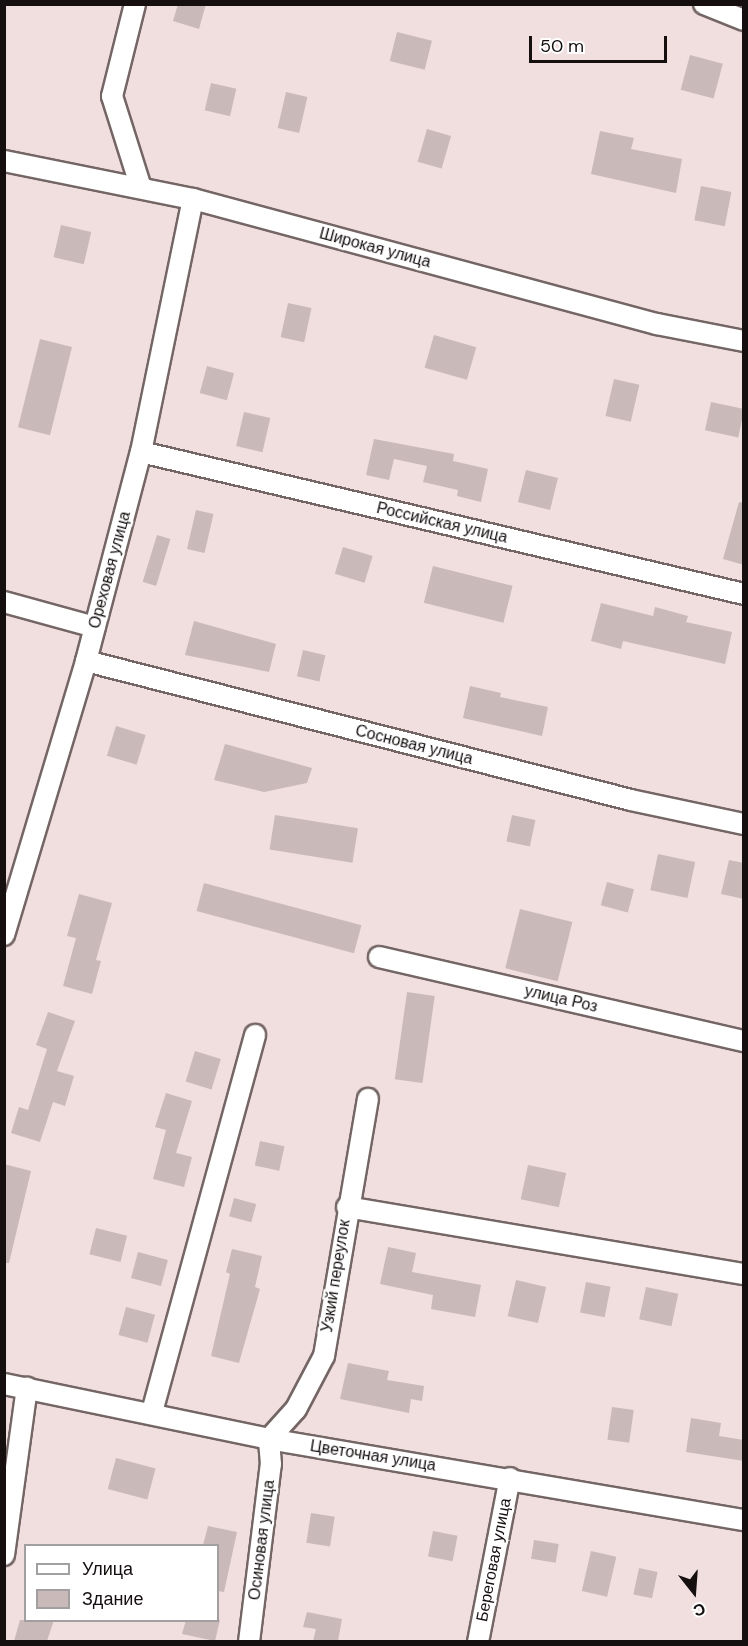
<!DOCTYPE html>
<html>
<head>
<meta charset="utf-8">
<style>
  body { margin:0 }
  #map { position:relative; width:748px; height:1646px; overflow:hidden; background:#f0dfde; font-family:"DM Sans",sans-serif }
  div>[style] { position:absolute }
  .building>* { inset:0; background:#c9b9b8; transform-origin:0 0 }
  .roads { filter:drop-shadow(2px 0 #746665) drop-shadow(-2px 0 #746665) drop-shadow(0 2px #746665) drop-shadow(0 -2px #746665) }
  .minor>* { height:20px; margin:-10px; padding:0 10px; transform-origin:10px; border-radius:10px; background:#fff }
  span { translate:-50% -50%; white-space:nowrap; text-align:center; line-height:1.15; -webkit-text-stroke:4.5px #fff; paint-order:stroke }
  .street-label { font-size:16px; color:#150f0f }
  .frame { position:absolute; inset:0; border:6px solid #150f0f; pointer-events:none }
  .legend { position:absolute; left:24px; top:1544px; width:195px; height:78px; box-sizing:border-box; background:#fff; border:2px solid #a19f9f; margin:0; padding:8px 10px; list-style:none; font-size:18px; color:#150f0f }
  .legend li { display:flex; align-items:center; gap:12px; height:30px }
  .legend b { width:30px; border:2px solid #a19f9f }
  .north { position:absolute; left:664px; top:1562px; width:60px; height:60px; -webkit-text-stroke:4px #fff; paint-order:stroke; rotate:163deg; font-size:16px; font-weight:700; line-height:24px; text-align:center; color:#150f0f }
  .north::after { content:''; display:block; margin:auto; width:21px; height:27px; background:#150f0f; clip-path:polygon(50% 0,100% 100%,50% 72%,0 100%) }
  .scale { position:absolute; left:529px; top:36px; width:138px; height:27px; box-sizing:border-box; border:3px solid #150f0f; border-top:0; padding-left:8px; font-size:18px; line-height:21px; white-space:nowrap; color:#150f0f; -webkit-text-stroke:4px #fff; paint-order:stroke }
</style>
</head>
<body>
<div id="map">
  <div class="building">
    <i style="clip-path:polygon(178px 4px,206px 4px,199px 29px,173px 21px)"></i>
    <i style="left:397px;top:32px;width:36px;height:30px;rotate:14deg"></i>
    <i style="left:690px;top:55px;width:34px;height:36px;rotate:15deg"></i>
    <i style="left:211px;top:83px;width:26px;height:28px;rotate:13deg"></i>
    <i style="left:286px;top:92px;width:22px;height:37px;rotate:13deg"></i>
    <i style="left:427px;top:129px;width:25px;height:34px;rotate:16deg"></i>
    <i style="clip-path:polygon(600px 131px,634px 138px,631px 149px,682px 159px,676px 193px,591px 174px)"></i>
    <i style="left:701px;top:186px;width:31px;height:35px;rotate:11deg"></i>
    <i style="left:61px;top:225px;width:31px;height:33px;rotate:13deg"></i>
    <i style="left:288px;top:303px;width:24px;height:35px;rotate:12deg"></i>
    <i style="left:434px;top:335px;width:44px;height:34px;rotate:16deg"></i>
    <i style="left:40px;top:339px;width:33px;height:91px;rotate:14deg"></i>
    <i style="left:207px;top:366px;width:28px;height:28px;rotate:15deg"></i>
    <i style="left:614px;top:379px;width:26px;height:38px;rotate:13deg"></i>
    <i style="left:711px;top:402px;width:34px;height:29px;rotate:12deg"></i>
    <i style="left:244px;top:412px;width:27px;height:35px;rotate:13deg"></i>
    <i style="clip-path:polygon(374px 439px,454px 454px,453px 461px,488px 469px,481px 502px,457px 496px,458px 490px,423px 482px,427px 466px,394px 459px,389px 480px,366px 475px)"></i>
    <i style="left:526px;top:470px;width:33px;height:33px;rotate:14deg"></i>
    <i style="clip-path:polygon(739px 502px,744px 503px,744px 565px,723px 559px)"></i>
    <i style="left:196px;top:510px;width:18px;height:40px;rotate:13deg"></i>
    <i style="left:157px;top:535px;width:14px;height:49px;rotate:17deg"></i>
    <i style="left:343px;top:547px;width:31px;height:28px;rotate:17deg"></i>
    <i style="left:433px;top:566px;width:82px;height:38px;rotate:14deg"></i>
    <i style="clip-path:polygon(601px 603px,653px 616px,655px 607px,688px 616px,686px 622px,732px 632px,725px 664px,623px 641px,621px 649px,591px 641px)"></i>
    <i style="clip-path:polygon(194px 621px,276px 644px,269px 672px,185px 655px)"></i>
    <i style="left:303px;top:650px;width:23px;height:27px;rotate:13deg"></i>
    <i style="clip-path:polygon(470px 686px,501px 693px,500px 697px,548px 707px,542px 736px,463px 718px)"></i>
    <i style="left:116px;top:726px;width:31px;height:31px;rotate:17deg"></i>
    <i style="clip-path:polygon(225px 744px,312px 768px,307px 783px,264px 792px,214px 780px)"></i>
    <i style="left:275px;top:815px;width:84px;height:35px;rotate:9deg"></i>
    <i style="left:512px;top:815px;width:24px;height:27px;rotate:12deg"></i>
    <i style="left:658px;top:854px;width:38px;height:37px;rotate:12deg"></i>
    <i style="clip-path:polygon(729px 860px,744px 863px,744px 899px,721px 894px)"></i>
    <i style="left:607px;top:882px;width:28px;height:24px;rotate:15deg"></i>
    <i style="left:204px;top:883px;width:163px;height:29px;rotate:15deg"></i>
    <i style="clip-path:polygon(79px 894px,112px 903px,96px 960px,101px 961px,92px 994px,63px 986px,76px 938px,67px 936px)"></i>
    <i style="left:520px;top:909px;width:54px;height:61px;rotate:14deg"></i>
    <i style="left:407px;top:992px;width:28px;height:88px;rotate:8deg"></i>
    <i style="clip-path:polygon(48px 1012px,75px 1021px,57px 1071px,74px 1076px,65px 1106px,53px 1102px,40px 1142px,11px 1133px,19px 1107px,28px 1110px,47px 1049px,36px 1045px)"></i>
    <i style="left:195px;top:1051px;width:27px;height:32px;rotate:17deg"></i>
    <i style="clip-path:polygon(166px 1093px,192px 1101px,176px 1153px,192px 1157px,184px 1187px,153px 1179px,166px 1130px,155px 1127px)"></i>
    <i style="left:260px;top:1141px;width:25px;height:25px;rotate:12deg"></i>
    <i style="clip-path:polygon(4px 1164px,31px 1171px,9px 1263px,4px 1263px)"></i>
    <i style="left:528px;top:1165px;width:39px;height:35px;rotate:12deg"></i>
    <i style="left:234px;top:1198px;width:23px;height:19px;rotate:15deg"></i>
    <i style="left:96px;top:1228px;width:32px;height:27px;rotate:14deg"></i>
    <i style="clip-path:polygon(388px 1247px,416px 1253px,412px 1272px,481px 1285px,475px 1317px,431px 1309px,433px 1295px,380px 1284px)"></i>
    <i style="clip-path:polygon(232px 1249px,262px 1256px,255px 1287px,260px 1289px,239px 1363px,211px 1356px,230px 1274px,226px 1272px)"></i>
    <i style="left:138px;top:1252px;width:31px;height:27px;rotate:15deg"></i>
    <i style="left:516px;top:1280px;width:31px;height:37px;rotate:13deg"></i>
    <i style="left:586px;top:1282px;width:25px;height:31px;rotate:11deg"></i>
    <i style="left:646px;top:1287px;width:33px;height:33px;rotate:12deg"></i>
    <i style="left:126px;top:1307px;width:30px;height:29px;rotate:15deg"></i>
    <i style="clip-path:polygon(348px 1363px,389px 1371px,387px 1380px,424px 1386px,422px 1401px,411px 1399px,409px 1413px,340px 1399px)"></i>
    <i style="left:612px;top:1407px;width:22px;height:33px;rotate:8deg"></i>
    <i style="clip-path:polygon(691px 1418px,721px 1423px,719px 1436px,744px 1440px,744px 1461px,686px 1452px)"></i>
    <i style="left:116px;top:1458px;width:41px;height:32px;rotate:15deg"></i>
    <i style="left:311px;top:1513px;width:24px;height:30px;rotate:9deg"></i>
    <i style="clip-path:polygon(208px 1526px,237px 1532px,224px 1592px,218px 1591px,218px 1545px,203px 1545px)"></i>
    <i style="left:433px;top:1531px;width:25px;height:26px;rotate:11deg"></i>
    <i style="left:534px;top:1540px;width:25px;height:19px;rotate:9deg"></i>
    <i style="left:591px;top:1551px;width:26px;height:41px;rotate:13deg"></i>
    <i style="left:639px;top:1568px;width:19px;height:27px;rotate:12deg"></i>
    <i style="clip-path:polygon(307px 1612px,342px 1619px,338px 1641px,313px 1641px,316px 1629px,303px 1627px)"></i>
    <i style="clip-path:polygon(20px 1620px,54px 1620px,47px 1641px,14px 1641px)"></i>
    <i style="clip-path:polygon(186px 1620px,220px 1620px,215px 1641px,182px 1634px)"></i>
  </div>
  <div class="roads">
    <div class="minor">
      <i style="left:135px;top:4px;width:95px;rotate:104deg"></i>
      <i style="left:112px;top:96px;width:96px;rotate:72.5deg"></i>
      <i style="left:704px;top:4px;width:43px;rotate:21.8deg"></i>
      <i style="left:4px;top:161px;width:193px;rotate:11.4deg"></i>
      <i style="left:193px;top:199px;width:481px;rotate:15.1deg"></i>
      <i style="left:657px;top:324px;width:89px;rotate:11.1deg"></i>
      <i style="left:141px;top:452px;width:619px;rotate:13.25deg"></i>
      <i style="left:4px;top:602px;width:94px;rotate:15.4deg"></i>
      <i style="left:86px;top:661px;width:562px;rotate:14.31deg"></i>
      <i style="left:631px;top:800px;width:116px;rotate:12deg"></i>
      <i style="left:4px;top:935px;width:286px;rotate:-73.3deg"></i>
      <i style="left:86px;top:661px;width:216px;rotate:-75.3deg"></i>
      <i style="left:141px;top:452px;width:258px;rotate:-78.4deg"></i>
      <i style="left:379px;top:957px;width:375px;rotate:13deg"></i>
      <i style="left:347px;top:1207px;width:403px;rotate:9.6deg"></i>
      <i style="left:4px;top:1384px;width:271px;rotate:11.7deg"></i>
      <i style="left:269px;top:1439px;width:482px;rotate:9.7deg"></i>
      <i style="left:152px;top:1412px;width:391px;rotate:-74.7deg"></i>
      <i style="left:4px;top:1555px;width:169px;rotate:-82.2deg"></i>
      <i style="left:249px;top:1642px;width:179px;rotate:-83deg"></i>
      <i style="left:271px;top:1464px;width:25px;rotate:-95deg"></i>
      <i style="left:269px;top:1439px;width:40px;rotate:-48deg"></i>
      <i style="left:296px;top:1409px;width:60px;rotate:-62.2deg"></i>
      <i style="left:324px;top:1356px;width:261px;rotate:-80.3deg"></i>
      <i style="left:478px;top:1642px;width:167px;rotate:-79deg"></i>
    </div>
  </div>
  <div class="street-label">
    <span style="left:375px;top:248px;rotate:15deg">Широкая улица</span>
    <span style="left:442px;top:523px;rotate:13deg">Российская улица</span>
    <span style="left:110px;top:570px;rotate:-75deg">Ореховая улица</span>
    <span style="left:414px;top:745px;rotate:14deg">Сосновая улица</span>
    <span style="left:561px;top:999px;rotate:13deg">улица Роз</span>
    <span style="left:336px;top:1276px;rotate:-81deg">Узкий переулок</span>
    <span style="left:373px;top:1456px;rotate:9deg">Цветочная улица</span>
    <span style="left:262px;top:1540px;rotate:-83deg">Осиновая улица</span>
    <span style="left:494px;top:1560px;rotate:-79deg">Береговая улица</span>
  </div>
  <div class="frame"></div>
  <ul class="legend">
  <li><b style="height:8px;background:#fff"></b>Улица</li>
  <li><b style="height:16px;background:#c9b9b8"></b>Здание</li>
  </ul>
  <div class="north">С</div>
  <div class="scale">50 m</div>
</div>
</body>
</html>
